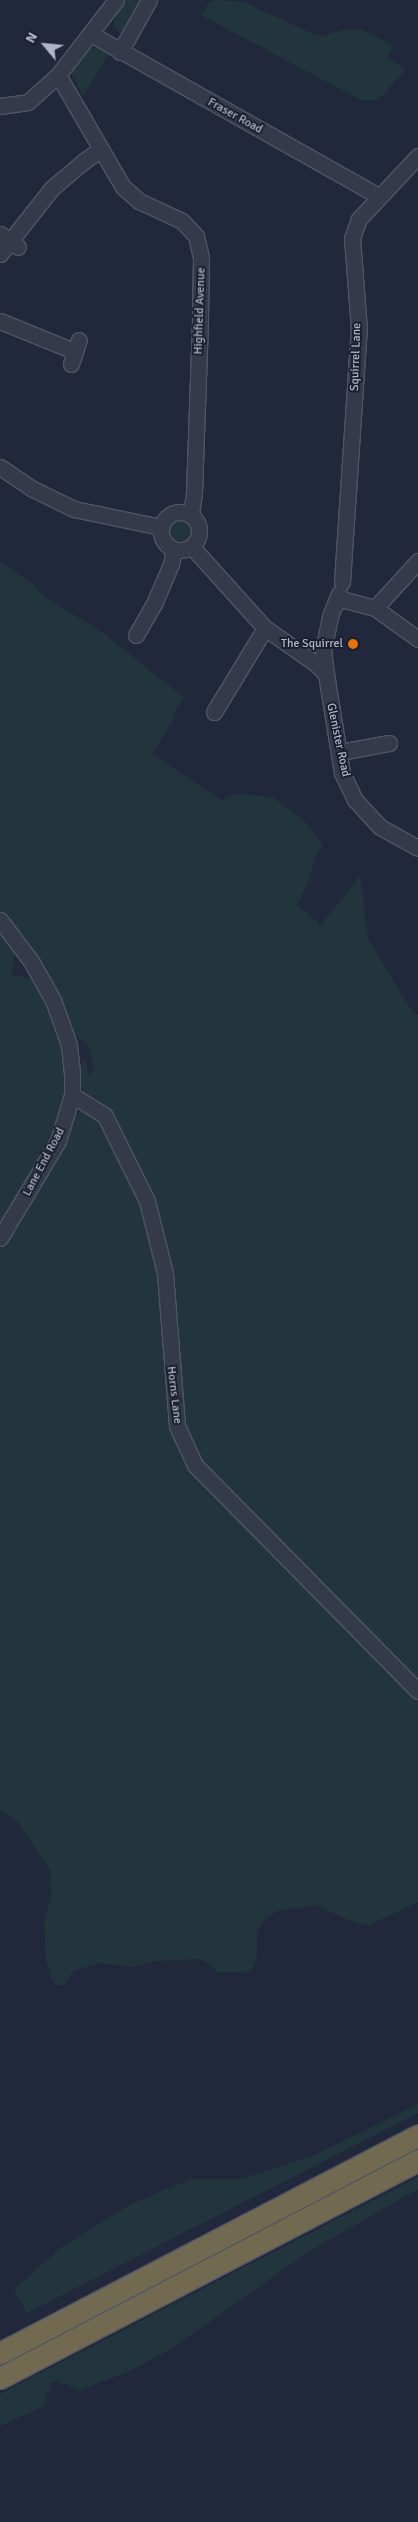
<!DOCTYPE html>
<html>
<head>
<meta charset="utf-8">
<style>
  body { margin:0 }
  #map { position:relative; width:418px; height:2522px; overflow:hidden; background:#21283b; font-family:Signika,sans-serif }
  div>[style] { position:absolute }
  .green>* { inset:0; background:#23353c }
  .round { border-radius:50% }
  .roads { filter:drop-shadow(1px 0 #505566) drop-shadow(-1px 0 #505566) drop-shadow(0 1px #505566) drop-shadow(0 -1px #505566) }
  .minor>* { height:15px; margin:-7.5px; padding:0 7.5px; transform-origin:7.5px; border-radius:7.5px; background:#353a4b }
  .minor>.ring { margin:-7.5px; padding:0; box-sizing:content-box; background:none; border:15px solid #353a4b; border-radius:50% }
  .highway>* { height:21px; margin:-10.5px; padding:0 10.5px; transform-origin:10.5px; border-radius:10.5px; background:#716a51 }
  .dots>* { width:14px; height:14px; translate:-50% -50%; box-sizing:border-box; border:2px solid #1a1f30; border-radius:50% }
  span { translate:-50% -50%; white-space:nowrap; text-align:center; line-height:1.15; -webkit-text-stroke:4px #1a1f30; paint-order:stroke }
  .street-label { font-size:12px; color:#b0b5c7 }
  .poi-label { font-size:12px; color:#b0b5c7 }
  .right { translate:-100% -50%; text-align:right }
  .north { position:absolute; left:20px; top:20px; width:50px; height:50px; -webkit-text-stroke:4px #1a1f30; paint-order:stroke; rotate:298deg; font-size:14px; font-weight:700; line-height:20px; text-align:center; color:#b0b5c7 }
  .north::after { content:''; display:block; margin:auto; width:18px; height:22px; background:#b0b5c7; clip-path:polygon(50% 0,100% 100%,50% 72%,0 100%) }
</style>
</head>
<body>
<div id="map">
  <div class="green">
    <i style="clip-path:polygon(126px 0,143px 0,124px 35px,113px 27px,116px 16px)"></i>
    <i style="clip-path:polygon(216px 0,244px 2px,315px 35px,322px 36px,347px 29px,363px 30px,394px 46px,387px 57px,406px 69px,382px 96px,375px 100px,361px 100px,201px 15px,209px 3px)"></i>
    <i style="clip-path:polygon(103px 46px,111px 51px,83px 95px,72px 76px,72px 71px,88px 49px)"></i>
    <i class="round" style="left:166px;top:514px;width:30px;height:30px"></i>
    <i style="clip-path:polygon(0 561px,33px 584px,45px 597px,102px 632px,184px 698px,176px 709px,174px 719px,152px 754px,221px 800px,237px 793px,274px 798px,305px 822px,323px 845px,314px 858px,309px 880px,297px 905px,321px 925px,360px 876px,368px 938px,412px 1011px,418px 1015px,418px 1902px,369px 1925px,358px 1924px,315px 1905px,277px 1911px,264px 1920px,257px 1931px,257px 1954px,254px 1966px,251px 1970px,242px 1972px,218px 1972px,206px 1962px,199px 1959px,156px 1961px,133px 1967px,99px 1963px,73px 1971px,64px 1985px,57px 1986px,51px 1978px,46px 1960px,44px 1927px,51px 1896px,50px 1870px,17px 1821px,0 1810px,0 1250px,64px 1144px,74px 1116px,81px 1110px,99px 1105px,94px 1093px,95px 1102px,83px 1092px,81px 1084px,79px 1065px,85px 1059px,89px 1075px,94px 1071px,88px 1044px,74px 1035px,64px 1006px,43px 966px,0 915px)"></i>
    <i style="clip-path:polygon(0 933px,15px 949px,12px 975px,34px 979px,64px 1045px,66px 1079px,61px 1115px,53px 1139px,0 1229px)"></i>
    <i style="clip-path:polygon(418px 2104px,418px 2113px,27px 2313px,14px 2290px,60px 2248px,131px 2204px,192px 2179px,241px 2179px,315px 2155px)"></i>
    <i style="clip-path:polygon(418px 2177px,418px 2189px,308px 2252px,174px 2347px,132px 2370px,79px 2391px,65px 2383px,61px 2385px,58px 2380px,54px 2381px,49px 2384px,52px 2390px,47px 2392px,44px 2406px,0 2426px,0 2394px)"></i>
  </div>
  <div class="roads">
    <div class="minor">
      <i style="left:91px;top:34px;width:330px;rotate:29.4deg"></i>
      <i style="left:120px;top:52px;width:60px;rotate:-60.9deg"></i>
      <i style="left:58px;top:75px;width:129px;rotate:59.9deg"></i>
      <i style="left:123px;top:187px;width:21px;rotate:41deg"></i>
      <i style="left:139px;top:201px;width:47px;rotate:24.9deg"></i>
      <i style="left:182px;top:221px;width:21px;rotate:47deg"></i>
      <i style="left:196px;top:236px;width:22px;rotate:77deg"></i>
      <i style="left:201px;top:257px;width:64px;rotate:90.9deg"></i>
      <i style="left:200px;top:321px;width:173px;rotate:92deg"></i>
      <i style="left:194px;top:494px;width:20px;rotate:99deg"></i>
      <i style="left:0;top:106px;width:28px;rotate:-8deg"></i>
      <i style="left:28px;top:102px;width:40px;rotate:-42deg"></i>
      <i style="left:58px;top:75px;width:95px;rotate:-52.3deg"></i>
      <i style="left:0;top:234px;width:22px;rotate:36deg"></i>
      <i style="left:0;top:254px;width:84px;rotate:-51.8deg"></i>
      <i style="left:52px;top:188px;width:42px;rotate:-40.2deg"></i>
      <i style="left:84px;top:161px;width:19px;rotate:-35deg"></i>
      <i style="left:0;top:321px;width:80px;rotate:22.1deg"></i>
      <i style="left:71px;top:364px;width:25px;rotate:-72deg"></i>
      <i style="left:0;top:467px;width:40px;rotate:34deg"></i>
      <i style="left:33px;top:489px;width:46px;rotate:26deg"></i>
      <i style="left:74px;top:509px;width:89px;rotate:11.7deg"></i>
      <i class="ring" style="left:161px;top:512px;width:23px;height:23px"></i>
      <i style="left:192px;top:547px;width:109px;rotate:48deg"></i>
      <i style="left:265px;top:628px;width:61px;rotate:35deg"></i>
      <i style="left:315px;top:663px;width:16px;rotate:45deg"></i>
      <i style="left:326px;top:674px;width:100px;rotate:80.8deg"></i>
      <i style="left:342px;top:773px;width:30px;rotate:64deg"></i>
      <i style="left:355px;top:800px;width:37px;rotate:47deg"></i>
      <i style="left:380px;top:827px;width:43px;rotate:28.9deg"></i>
      <i style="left:342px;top:582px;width:254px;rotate:-86.2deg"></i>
      <i style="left:359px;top:329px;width:91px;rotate:-94.4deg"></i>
      <i style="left:352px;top:238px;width:20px;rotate:-70deg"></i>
      <i style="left:359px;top:219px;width:86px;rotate:-46.9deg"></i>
      <i style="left:336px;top:601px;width:9px;rotate:-6deg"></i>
      <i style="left:345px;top:600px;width:31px;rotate:15deg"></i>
      <i style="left:375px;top:608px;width:53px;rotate:35.8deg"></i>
      <i style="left:375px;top:608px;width:64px;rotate:-47.5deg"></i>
      <i style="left:136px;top:635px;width:36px;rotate:-60deg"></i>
      <i style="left:154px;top:604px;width:43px;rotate:-67deg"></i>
      <i style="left:171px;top:564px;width:14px;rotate:-78deg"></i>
      <i style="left:326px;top:674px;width:24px;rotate:-97deg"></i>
      <i style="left:323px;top:650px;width:35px;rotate:-78deg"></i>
      <i style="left:330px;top:616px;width:24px;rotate:-68deg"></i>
      <i style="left:214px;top:712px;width:98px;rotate:-58.7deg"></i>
      <i style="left:340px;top:752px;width:50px;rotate:-10.4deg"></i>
      <i style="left:0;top:920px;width:51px;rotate:52.9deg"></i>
      <i style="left:31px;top:961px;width:45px;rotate:60.6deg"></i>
      <i style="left:53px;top:1000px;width:48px;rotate:70.4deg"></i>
      <i style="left:69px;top:1045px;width:29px;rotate:84deg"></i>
      <i style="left:72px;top:1074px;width:21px;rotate:90deg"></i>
      <i style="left:72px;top:1095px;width:48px;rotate:106.9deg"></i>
      <i style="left:58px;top:1141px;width:113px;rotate:120.9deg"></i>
      <i style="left:72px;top:1095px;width:39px;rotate:32deg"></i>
      <i style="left:105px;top:1116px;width:95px;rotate:63.7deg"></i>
      <i style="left:147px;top:1201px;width:74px;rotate:76deg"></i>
      <i style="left:165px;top:1273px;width:153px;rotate:85.5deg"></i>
      <i style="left:177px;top:1426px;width:43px;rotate:65.2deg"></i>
      <i style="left:195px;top:1465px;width:317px;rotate:45.4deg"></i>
    </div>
    <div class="highway">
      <i style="left:0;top:2353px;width:471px;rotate:-27.5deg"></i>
      <i style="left:0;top:2378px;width:471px;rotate:-27.5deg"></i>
    </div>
  </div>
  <div class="dots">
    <i style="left:353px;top:644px;background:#e8710a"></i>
  </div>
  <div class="street-label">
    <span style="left:235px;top:116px;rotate:29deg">Fraser Road</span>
    <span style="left:200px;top:311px;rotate:-88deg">Highfield Avenue</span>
    <span style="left:356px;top:357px;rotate:-88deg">Squirrel Lane</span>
    <span style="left:338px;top:740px;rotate:78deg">Glenister Road</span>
    <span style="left:44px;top:1162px;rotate:-62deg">Lane End Road</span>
    <span style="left:174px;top:1395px;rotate:83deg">Horns Lane</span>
  </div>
  <div class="poi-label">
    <span class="right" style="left:343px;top:644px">The Squirrel</span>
  </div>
  <div class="north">N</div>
</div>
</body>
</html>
